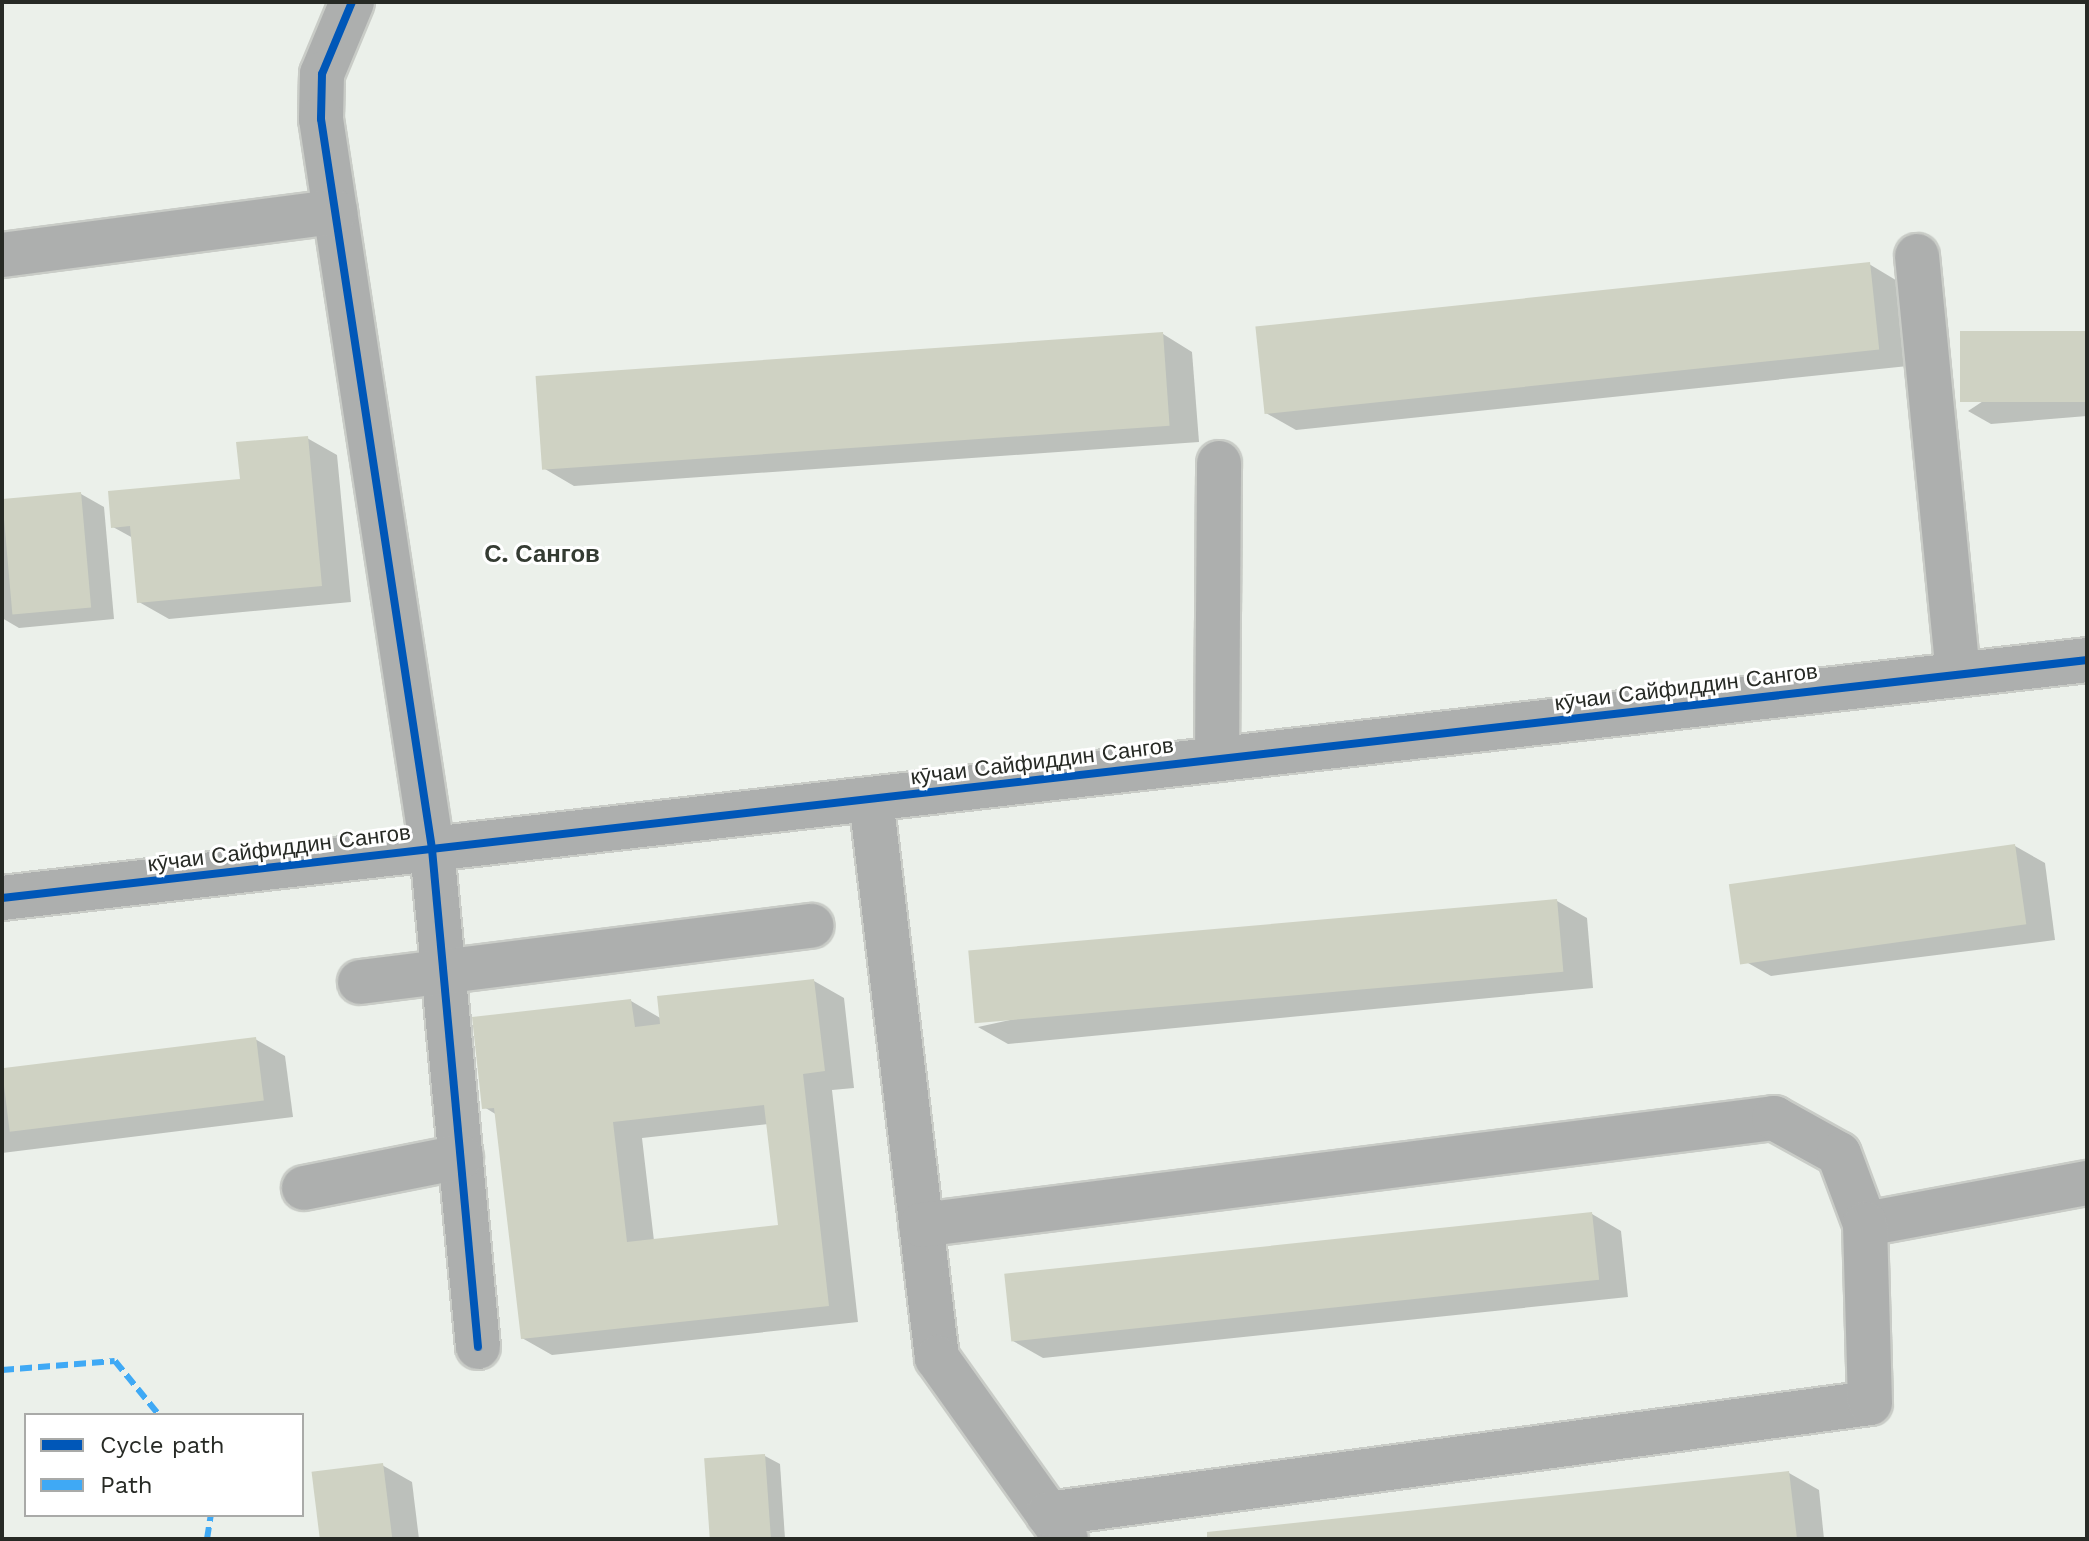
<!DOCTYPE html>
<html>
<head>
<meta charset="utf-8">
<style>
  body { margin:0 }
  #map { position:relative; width:2089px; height:1541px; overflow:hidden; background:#ebf0ea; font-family:"Work Sans",sans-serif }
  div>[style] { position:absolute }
  .shadow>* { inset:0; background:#0003 }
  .building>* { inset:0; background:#cfd2c3; transform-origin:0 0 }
  .roads { filter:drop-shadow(2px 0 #c9ccc7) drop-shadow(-2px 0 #c9ccc7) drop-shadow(0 2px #c9ccc7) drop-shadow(0 -2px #c9ccc7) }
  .minor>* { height:44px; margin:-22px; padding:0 22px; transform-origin:22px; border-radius:22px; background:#adafae }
  .quiet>* { height:6px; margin-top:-3px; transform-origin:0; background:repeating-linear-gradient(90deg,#3fa9f5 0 12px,transparent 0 18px) }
  .cycleway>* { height:8px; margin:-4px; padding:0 4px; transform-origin:4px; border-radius:4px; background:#0057b8 }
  span { translate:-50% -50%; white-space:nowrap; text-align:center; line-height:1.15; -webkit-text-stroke:6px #fff; paint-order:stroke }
  .street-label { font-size:22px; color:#272a25 }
  .neighbourhood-label { font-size:24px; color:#343b32; font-weight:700 }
  .frame { position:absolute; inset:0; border:4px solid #272a25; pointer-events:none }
  .legend { position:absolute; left:24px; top:1413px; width:280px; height:104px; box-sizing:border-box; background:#fff; border:2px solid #a9aaa8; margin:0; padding:10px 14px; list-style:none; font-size:24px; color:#272a25 }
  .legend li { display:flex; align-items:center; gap:16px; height:40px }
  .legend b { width:40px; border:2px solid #a9aaa8 }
</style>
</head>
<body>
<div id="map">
  <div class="shadow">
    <i style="clip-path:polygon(1869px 264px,1899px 282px,1908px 366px,1296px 430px,1266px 413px)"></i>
    <i style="clip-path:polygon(2087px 333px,2087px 416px,1991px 424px,1968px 411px)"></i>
    <i style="clip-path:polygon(1163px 334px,1192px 352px,1199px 442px,574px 486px,545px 469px)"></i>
    <i style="clip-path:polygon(307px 438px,337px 455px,351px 602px,169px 619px,139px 602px,133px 538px,113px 527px,242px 481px)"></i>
    <i style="clip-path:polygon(81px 494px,104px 507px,114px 619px,19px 628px,2px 618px,2px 501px)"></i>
    <i style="clip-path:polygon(2015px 846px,2045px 863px,2055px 940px,1771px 976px,1741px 959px)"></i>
    <i style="clip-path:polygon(1557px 901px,1587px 918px,1593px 988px,1008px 1044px,978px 1027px)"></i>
    <i style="clip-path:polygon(evenodd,814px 981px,844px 998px,854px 1088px,832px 1090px,858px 1322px,552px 1355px,522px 1338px,497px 1115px,484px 1107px,631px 1001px,662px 1019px,814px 981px,768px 1124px,780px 1227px,654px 1241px,642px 1138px,768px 1124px)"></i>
    <i style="clip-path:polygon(255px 1039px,285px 1056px,293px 1117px,2px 1153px,2px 1070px)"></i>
    <i style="clip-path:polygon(1592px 1214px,1621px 1231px,1628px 1297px,1043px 1358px,1013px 1341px)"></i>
    <i style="clip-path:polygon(765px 1456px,780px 1464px,785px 1539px,712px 1539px)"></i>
    <i style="clip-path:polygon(382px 1465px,412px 1482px,419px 1539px,321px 1539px)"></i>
    <i style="clip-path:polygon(1789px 1473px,1819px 1490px,1824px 1539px,1209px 1539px)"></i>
  </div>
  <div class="building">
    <i style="left:1870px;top:262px;width:88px;height:618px;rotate:84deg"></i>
    <i style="left:2087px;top:331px;width:71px;height:127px;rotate:90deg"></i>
    <i style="left:1163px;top:332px;width:94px;height:629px;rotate:86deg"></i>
    <i style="clip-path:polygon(308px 436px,322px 586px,137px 603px,130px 526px,111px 528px,108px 491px,240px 479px,236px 442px)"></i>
    <i style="left:81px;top:492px;width:116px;height:79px;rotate:85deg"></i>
    <i style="left:2015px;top:844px;width:81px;height:289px;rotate:82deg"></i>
    <i style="left:1557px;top:899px;width:73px;height:591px;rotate:85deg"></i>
    <i style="clip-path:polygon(evenodd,814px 979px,825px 1071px,803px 1074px,829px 1306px,521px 1339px,494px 1108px,482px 1109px,472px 1017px,631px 999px,635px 1027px,660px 1024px,657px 996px,814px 979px,764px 1105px,778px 1225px,627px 1242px,613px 1122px,764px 1105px)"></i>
    <i style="left:256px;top:1037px;width:64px;height:256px;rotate:83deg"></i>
    <i style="left:1592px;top:1212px;width:68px;height:591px;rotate:84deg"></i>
    <i style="left:765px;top:1454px;width:85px;height:61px;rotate:86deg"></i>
    <i style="left:383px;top:1463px;width:77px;height:72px;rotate:83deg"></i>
    <i style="clip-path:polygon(1789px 1471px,1797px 1539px,1207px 1539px,1207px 1532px)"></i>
  </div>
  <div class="roads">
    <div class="minor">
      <i style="left:352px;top:2px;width:78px;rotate:112.6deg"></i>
      <i style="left:322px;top:74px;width:45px;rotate:91.3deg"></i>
      <i style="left:321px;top:119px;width:738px;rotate:81.35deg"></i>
      <i style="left:432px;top:849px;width:500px;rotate:84.72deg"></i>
      <i style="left:2px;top:255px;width:336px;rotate:-7.4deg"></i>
      <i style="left:1917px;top:256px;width:420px;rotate:84.4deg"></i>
      <i style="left:1217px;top:759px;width:296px;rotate:-89.6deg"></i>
      <i style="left:871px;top:799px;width:563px;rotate:83.27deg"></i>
      <i style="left:937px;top:1358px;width:222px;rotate:54.5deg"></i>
      <i style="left:2px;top:898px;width:2099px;rotate:-6.51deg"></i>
      <i style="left:360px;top:982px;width:455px;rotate:-7.1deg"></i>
      <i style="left:304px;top:1188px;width:160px;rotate:-11.2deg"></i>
      <i style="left:921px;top:1225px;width:860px;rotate:-7.15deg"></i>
      <i style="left:1774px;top:1118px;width:74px;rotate:29deg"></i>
      <i style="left:1839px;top:1154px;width:75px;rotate:69.6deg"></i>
      <i style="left:1865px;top:1224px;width:226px;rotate:-10.5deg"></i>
      <i style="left:1048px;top:1514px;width:829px;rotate:-7.69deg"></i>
      <i style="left:1870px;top:1403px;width:179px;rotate:-91.6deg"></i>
    </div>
  </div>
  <div class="quiet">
    <i style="left:2px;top:1370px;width:113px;rotate:-4.6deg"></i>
    <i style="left:115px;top:1361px;width:70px;rotate:50.8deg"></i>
    <i style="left:207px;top:1539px;width:24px;rotate:-81deg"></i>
  </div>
  <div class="cycleway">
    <i style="left:352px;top:2px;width:78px;rotate:112.6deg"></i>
    <i style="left:322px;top:74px;width:45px;rotate:91.3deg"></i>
    <i style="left:321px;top:119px;width:738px;rotate:81.35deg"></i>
    <i style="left:432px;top:849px;width:500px;rotate:84.72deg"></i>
    <i style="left:2px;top:898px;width:2099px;rotate:-6.51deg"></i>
  </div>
  <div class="street-label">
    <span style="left:1686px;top:687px;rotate:-7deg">кӯчаи Сайфиддин Сангов</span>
    <span style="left:1042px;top:761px;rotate:-7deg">кӯчаи Сайфиддин Сангов</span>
    <span style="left:279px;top:848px;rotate:-7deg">кӯчаи Сайфиддин Сангов</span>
  </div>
  <div class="neighbourhood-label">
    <span style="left:542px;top:555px">С. Сангов</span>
  </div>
  <div class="frame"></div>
  <ul class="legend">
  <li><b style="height:10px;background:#0057b8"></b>Cycle path</li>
  <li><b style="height:10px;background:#3fa9f5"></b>Path</li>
  </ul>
</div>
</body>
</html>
